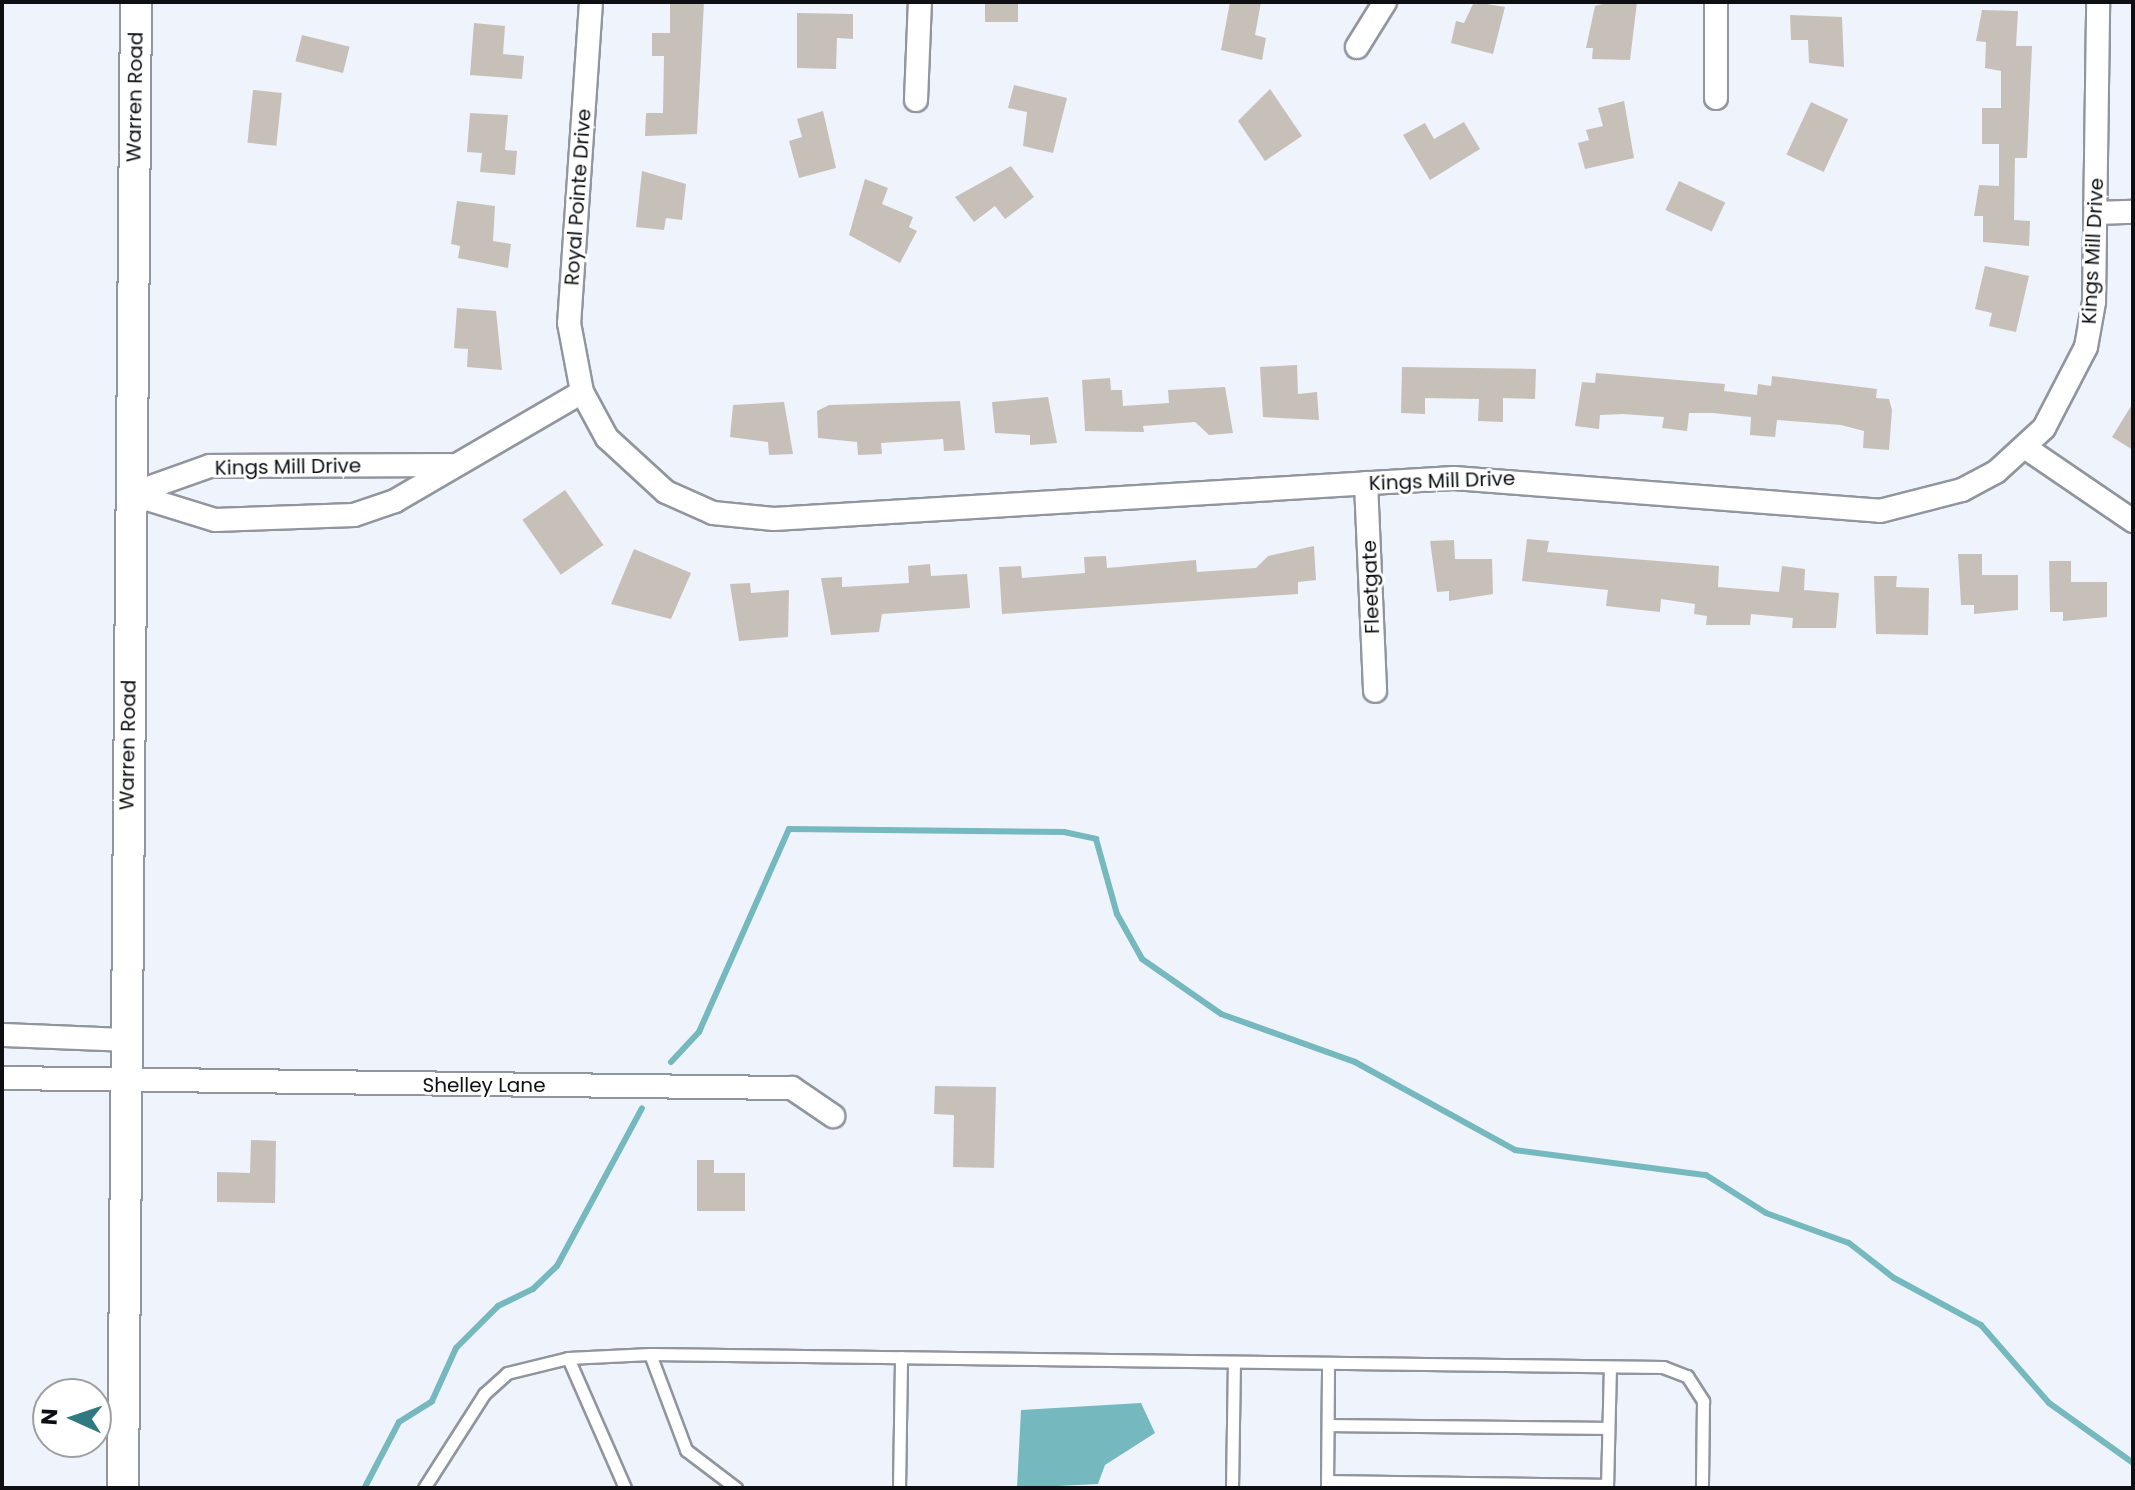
<!DOCTYPE html>
<html>
<head>
<meta charset="utf-8">
<style>
  body { margin:0 }
  #map { position:relative; width:2135px; height:1490px; overflow:hidden; background:#eef3fc; font-family:Poppins,sans-serif }
  div>[style] { position:absolute }
  .water>* { inset:0; background:#75b8bd }
  .stream>* { height:6px; margin:-3px; padding:0 3px; transform-origin:3px; border-radius:3px; background:#75b8bd }
  .building>* { inset:0; background:#c7c0b8; transform-origin:0 0 }
  .roads { filter:drop-shadow(2px 0 #91969e) drop-shadow(-2px 0 #91969e) drop-shadow(0 2px #91969e) drop-shadow(0 -2px #91969e) }
  .lane>* { height:11px; margin:-5.5px; padding:0 5.5px; transform-origin:5.5px; border-radius:5.5px; background:#fff }
  .street>* { height:22px; margin:-11px; padding:0 11px; transform-origin:11px; border-radius:11px; background:#fff }
  .secondary>* { height:30px; margin:-15px; padding:0 15px; transform-origin:15px; border-radius:15px; background:#fff }
  span { translate:-50% -50%; white-space:nowrap; text-align:center; line-height:1.15; -webkit-text-stroke:6px #fff; paint-order:stroke }
  .street-label { font-size:20px; color:#0d0f12 }
  .frame { position:absolute; inset:0; border:4px solid #0d0f12; pointer-events:none }
  .north { position:absolute; left:32px; top:1378px; width:80px; height:80px; box-sizing:border-box; background:#fff; border:2px solid #9e9fa0; border-radius:50%; rotate:273deg; font-size:22px; font-weight:700; line-height:32px; text-align:center; color:#0d0f12 }
  .north::after { content:''; display:block; margin:auto; width:28px; height:36px; background:#307980; clip-path:polygon(50% 0,100% 100%,50% 72%,0 100%) }
</style>
</head>
<body>
<div id="map">
  <div class="water">
    <i style="clip-path:polygon(1141px 1403px,1155px 1433px,1105px 1465px,1098px 1484px,1017px 1488px,1021px 1410px)"></i>
  </div>
  <div class="stream">
    <i style="left:671px;top:1062px;width:41px;rotate:-47deg"></i>
    <i style="left:699px;top:1032px;width:222px;rotate:-66.1deg"></i>
    <i style="left:789px;top:829px;width:275px;rotate:0.6deg"></i>
    <i style="left:1064px;top:832px;width:33px;rotate:12deg"></i>
    <i style="left:1096px;top:839px;width:78px;rotate:74.4deg"></i>
    <i style="left:1117px;top:914px;width:51px;rotate:60.9deg"></i>
    <i style="left:1142px;top:959px;width:96px;rotate:34.8deg"></i>
    <i style="left:1221px;top:1014px;width:142px;rotate:19.7deg"></i>
    <i style="left:1355px;top:1062px;width:183px;rotate:28.8deg"></i>
    <i style="left:1515px;top:1150px;width:193px;rotate:7.5deg"></i>
    <i style="left:1706px;top:1175px;width:71px;rotate:32.3deg"></i>
    <i style="left:1766px;top:1213px;width:88px;rotate:19.9deg"></i>
    <i style="left:1849px;top:1243px;width:57px;rotate:37.9deg"></i>
    <i style="left:1894px;top:1278px;width:99px;rotate:28.4deg"></i>
    <i style="left:1981px;top:1325px;width:103px;rotate:48.9deg"></i>
    <i style="left:2049px;top:1403px;width:103px;rotate:35.5deg"></i>
    <i style="left:365px;top:1487px;width:73px;rotate:-62.4deg"></i>
    <i style="left:399px;top:1422px;width:39px;rotate:-32deg"></i>
    <i style="left:432px;top:1401px;width:58px;rotate:-65.6deg"></i>
    <i style="left:456px;top:1348px;width:59px;rotate:-45deg"></i>
    <i style="left:498px;top:1306px;width:39px;rotate:-26deg"></i>
    <i style="left:533px;top:1289px;width:33px;rotate:-44deg"></i>
    <i style="left:557px;top:1266px;width:179px;rotate:-61.7deg"></i>
  </div>
  <div class="building">
    <i style="clip-path:polygon(670px 2px,704px 2px,697px 134px,645px 136px,646px 113px,663px 113px,664px 56px,652px 56px,652px 33px,670px 33px)"></i>
    <i style="left:985px;top:2px;width:33px;height:20px"></i>
    <i style="clip-path:polygon(1230px 2px,1261px 2px,1255px 35px,1266px 38px,1262px 60px,1221px 50px)"></i>
    <i style="clip-path:polygon(1474px 2px,1505px 7px,1493px 54px,1451px 43px,1456px 21px,1464px 23px)"></i>
    <i style="clip-path:polygon(1610px 2px,1637px 2px,1630px 60px,1592px 59px,1593px 48px,1586px 48px,1595px 6px)"></i>
    <i style="clip-path:polygon(1982px 10px,2018px 11px,2016px 46px,2032px 46px,2027px 158px,2015px 158px,2014px 220px,2030px 221px,2029px 246px,1983px 242px,1983px 216px,1974px 216px,1979px 185px,1999px 186px,1999px 144px,1982px 144px,1982px 108px,2001px 108px,2001px 71px,1985px 68px,1986px 42px,1976px 41px)"></i>
    <i style="clip-path:polygon(797px 13px,853px 14px,853px 39px,837px 38px,836px 69px,797px 68px)"></i>
    <i style="clip-path:polygon(1790px 15px,1842px 17px,1844px 67px,1809px 63px,1808px 40px,1791px 40px)"></i>
    <i style="clip-path:polygon(474px 23px,505px 26px,503px 54px,524px 56px,522px 79px,470px 75px)"></i>
    <i style="left:302px;top:35px;width:49px;height:27px;rotate:14deg"></i>
    <i style="clip-path:polygon(1014px 85px,1067px 98px,1053px 153px,1023px 146px,1027px 112px,1008px 108px)"></i>
    <i style="clip-path:polygon(1270px 89px,1302px 136px,1265px 161px,1238px 121px)"></i>
    <i style="left:253px;top:90px;width:29px;height:53px;rotate:6deg"></i>
    <i style="clip-path:polygon(1624px 101px,1634px 158px,1585px 169px,1578px 143px,1589px 140px,1586px 130px,1603px 126px,1598px 108px)"></i>
    <i style="left:1811px;top:102px;width:41px;height:58px;rotate:25deg"></i>
    <i style="clip-path:polygon(823px 111px,836px 168px,799px 178px,789px 141px,802px 137px,797px 119px)"></i>
    <i style="clip-path:polygon(470px 113px,508px 115px,505px 150px,517px 151px,515px 175px,480px 172px,482px 153px,467px 152px)"></i>
    <i style="clip-path:polygon(1464px 122px,1480px 149px,1430px 180px,1403px 135px,1425px 123px,1434px 139px)"></i>
    <i style="clip-path:polygon(1011px 166px,1034px 197px,1005px 219px,995px 206px,974px 222px,955px 197px)"></i>
    <i style="clip-path:polygon(642px 171px,686px 184px,682px 220px,666px 218px,664px 230px,636px 227px)"></i>
    <i style="clip-path:polygon(865px 179px,888px 188px,882px 204px,913px 217px,909px 227px,917px 231px,900px 263px,849px 235px)"></i>
    <i style="left:1679px;top:181px;width:51px;height:32px;rotate:25deg"></i>
    <i style="clip-path:polygon(457px 201px,495px 206px,493px 241px,511px 244px,508px 268px,458px 258px,460px 246px,451px 244px)"></i>
    <i style="clip-path:polygon(1985px 266px,2029px 276px,2016px 332px,1989px 326px,1992px 313px,1975px 309px)"></i>
    <i style="clip-path:polygon(457px 308px,496px 311px,502px 370px,467px 367px,468px 349px,454px 348px)"></i>
    <i style="clip-path:polygon(1297px 365px,1298px 394px,1317px 392px,1319px 420px,1263px 417px,1260px 367px)"></i>
    <i style="clip-path:polygon(1402px 367px,1536px 369px,1535px 399px,1503px 398px,1503px 422px,1478px 421px,1479px 399px,1425px 398px,1425px 414px,1401px 413px)"></i>
    <i style="clip-path:polygon(1596px 373px,1725px 384px,1724px 391px,1757px 395px,1758px 384px,1771px 386px,1772px 376px,1877px 389px,1876px 398px,1889px 399px,1892px 410px,1889px 450px,1863px 448px,1864px 431px,1841px 425px,1777px 420px,1775px 437px,1750px 435px,1751px 417px,1713px 413px,1689px 413px,1687px 431px,1662px 428px,1664px 417px,1623px 414px,1600px 415px,1599px 429px,1575px 426px,1582px 382px,1595px 383px)"></i>
    <i style="clip-path:polygon(1110px 378px,1111px 390px,1122px 390px,1123px 406px,1169px 403px,1168px 390px,1225px 387px,1233px 433px,1209px 435px,1195px 422px,1143px 426px,1144px 432px,1085px 431px,1082px 380px)"></i>
    <i style="clip-path:polygon(1048px 397px,1057px 443px,1030px 445px,1030px 435px,995px 433px,992px 402px)"></i>
    <i style="clip-path:polygon(960px 401px,965px 450px,944px 451px,943px 439px,881px 443px,882px 454px,858px 455px,857px 442px,818px 438px,817px 411px,829px 405px)"></i>
    <i style="clip-path:polygon(784px 402px,793px 454px,769px 455px,768px 442px,730px 437px,733px 405px)"></i>
    <i style="clip-path:polygon(2133px 403px,2133px 450px,2112px 437px)"></i>
    <i style="left:565px;top:490px;width:67px;height:52px;rotate:55deg"></i>
    <i style="clip-path:polygon(1527px 539px,1549px 541px,1547px 552px,1719px 566px,1718px 587px,1779px 592px,1782px 566px,1805px 569px,1804px 590px,1839px 593px,1836px 628px,1792px 628px,1793px 618px,1751px 614px,1750px 625px,1706px 625px,1707px 616px,1694px 614px,1695px 604px,1661px 599px,1660px 612px,1606px 606px,1608px 590px,1522px 581px)"></i>
    <i style="clip-path:polygon(1454px 540px,1455px 559px,1492px 559px,1493px 594px,1449px 601px,1449px 591px,1437px 592px,1430px 541px)"></i>
    <i style="clip-path:polygon(1314px 546px,1316px 580px,1298px 582px,1298px 594px,1002px 614px,999px 567px,1021px 566px,1022px 578px,1085px 573px,1084px 557px,1106px 556px,1107px 568px,1196px 560px,1197px 572px,1256px 568px,1268px 556px)"></i>
    <i style="clip-path:polygon(634px 549px,691px 573px,671px 619px,611px 604px)"></i>
    <i style="clip-path:polygon(1958px 554px,1982px 554px,1982px 575px,2018px 575px,2018px 610px,1974px 614px,1974px 605px,1961px 605px)"></i>
    <i style="clip-path:polygon(2049px 561px,2071px 561px,2071px 582px,2107px 582px,2107px 617px,2063px 621px,2063px 612px,2050px 612px)"></i>
    <i style="clip-path:polygon(930px 564px,931px 576px,967px 574px,970px 608px,882px 614px,879px 632px,831px 635px,821px 578px,842px 577px,842px 587px,909px 583px,908px 566px)"></i>
    <i style="clip-path:polygon(1874px 576px,1897px 576px,1896px 587px,1929px 588px,1928px 635px,1876px 634px)"></i>
    <i style="clip-path:polygon(750px 583px,751px 593px,789px 590px,788px 637px,739px 641px,730px 584px)"></i>
    <i style="clip-path:polygon(935px 1086px,996px 1087px,994px 1168px,953px 1167px,954px 1115px,934px 1114px)"></i>
    <i style="clip-path:polygon(251px 1140px,276px 1141px,275px 1203px,217px 1202px,217px 1172px,250px 1173px)"></i>
    <i style="clip-path:polygon(697px 1160px,714px 1160px,714px 1173px,745px 1173px,745px 1211px,697px 1211px)"></i>
  </div>
  <div class="roads">
    <div class="lane">
      <i style="left:650px;top:1354px;width:103px;rotate:69.4deg"></i>
      <i style="left:686px;top:1450px;width:63px;rotate:37.2deg"></i>
      <i style="left:568px;top:1358px;width:142px;rotate:66.3deg"></i>
      <i style="left:1328px;top:1425px;width:280px;rotate:0.6deg"></i>
      <i style="left:1327px;top:1481px;width:280px;rotate:0.8deg"></i>
      <i style="left:1327px;top:1487px;width:124px;rotate:-89.5deg"></i>
      <i style="left:424px;top:1488px;width:112px;rotate:-57.4deg"></i>
      <i style="left:484px;top:1394px;width:31px;rotate:-42deg"></i>
      <i style="left:507px;top:1373px;width:63px;rotate:-13.8deg"></i>
      <i style="left:568px;top:1358px;width:82px;rotate:-2.8deg"></i>
      <i style="left:650px;top:1354px;width:1013px;rotate:0.74deg"></i>
      <i style="left:1663px;top:1367px;width:26px;rotate:21deg"></i>
      <i style="left:1687px;top:1376px;width:30px;rotate:57deg"></i>
      <i style="left:1703px;top:1401px;width:87px;rotate:90.7deg"></i>
      <i style="left:899px;top:1488px;width:131px;rotate:-89.1deg"></i>
      <i style="left:1232px;top:1488px;width:126px;rotate:-89.1deg"></i>
      <i style="left:1607px;top:1488px;width:121px;rotate:-88.6deg"></i>
    </div>
    <div class="street">
      <i style="left:591px;top:2px;width:322px;rotate:93.9deg"></i>
      <i style="left:569px;top:323px;width:70px;rotate:79.3deg"></i>
      <i style="left:582px;top:392px;width:52px;rotate:61.5deg"></i>
      <i style="left:607px;top:438px;width:80px;rotate:42.5deg"></i>
      <i style="left:666px;top:492px;width:51px;rotate:24.1deg"></i>
      <i style="left:713px;top:513px;width:61px;rotate:5.6deg"></i>
      <i style="left:774px;top:519px;width:681px;rotate:-3.45deg"></i>
      <i style="left:1454px;top:478px;width:427px;rotate:4.4deg"></i>
      <i style="left:1880px;top:511px;width:85px;rotate:-14.4deg"></i>
      <i style="left:1962px;top:490px;width:38px;rotate:-28deg"></i>
      <i style="left:1996px;top:472px;width:65px;rotate:-42.5deg"></i>
      <i style="left:2044px;top:428px;width:91px;rotate:-62.6deg"></i>
      <i style="left:2086px;top:347px;width:46px;rotate:-79.9deg"></i>
      <i style="left:2094px;top:302px;width:300px;rotate:-89.2deg"></i>
      <i style="left:1716px;top:2px;width:96px;rotate:90deg"></i>
      <i style="left:1357px;top:47px;width:53px;rotate:-58.1deg"></i>
      <i style="left:916px;top:100px;width:98px;rotate:-87.7deg"></i>
      <i style="left:2096px;top:213px;width:37px;rotate:-2deg"></i>
      <i style="left:2026px;top:448px;width:130px;rotate:34.3deg"></i>
      <i style="left:1366px;top:483px;width:208px;rotate:87.5deg"></i>
      <i style="left:131px;top:494px;width:88px;rotate:17.2deg"></i>
      <i style="left:215px;top:520px;width:139px;rotate:-2.1deg"></i>
      <i style="left:354px;top:515px;width:43px;rotate:-18.9deg"></i>
      <i style="left:395px;top:501px;width:216px;rotate:-30.2deg"></i>
      <i style="left:131px;top:494px;width:84px;rotate:-19.5deg"></i>
      <i style="left:210px;top:466px;width:240px;rotate:-0.2deg"></i>
      <i style="left:2px;top:1035px;width:123px;rotate:2.3deg"></i>
      <i style="left:2px;top:1078px;width:790px;rotate:0.73deg"></i>
      <i style="left:792px;top:1088px;width:50px;rotate:34.3deg"></i>
    </div>
    <div class="secondary">
      <i style="left:123px;top:1488px;width:1486px;rotate:-89.5deg"></i>
    </div>
  </div>
  <div class="street-label">
    <span style="left:135px;top:97px;rotate:-89deg">Warren Road</span>
    <span style="left:578px;top:197px;rotate:-86deg">Royal Pointe Drive</span>
    <span style="left:2093px;top:251px;rotate:-87deg">Kings Mill Drive</span>
    <span style="left:288px;top:467px;rotate:-1deg">Kings Mill Drive</span>
    <span style="left:1442px;top:481px;rotate:-2deg">Kings Mill Drive</span>
    <span style="left:1371px;top:587px;rotate:-92deg">Fleetgate</span>
    <span style="left:128px;top:745px;rotate:-89deg">Warren Road</span>
    <span style="left:484px;top:1085px">Shelley Lane</span>
  </div>
  <div class="frame"></div>
  <div class="north">N</div>
</div>
</body>
</html>
